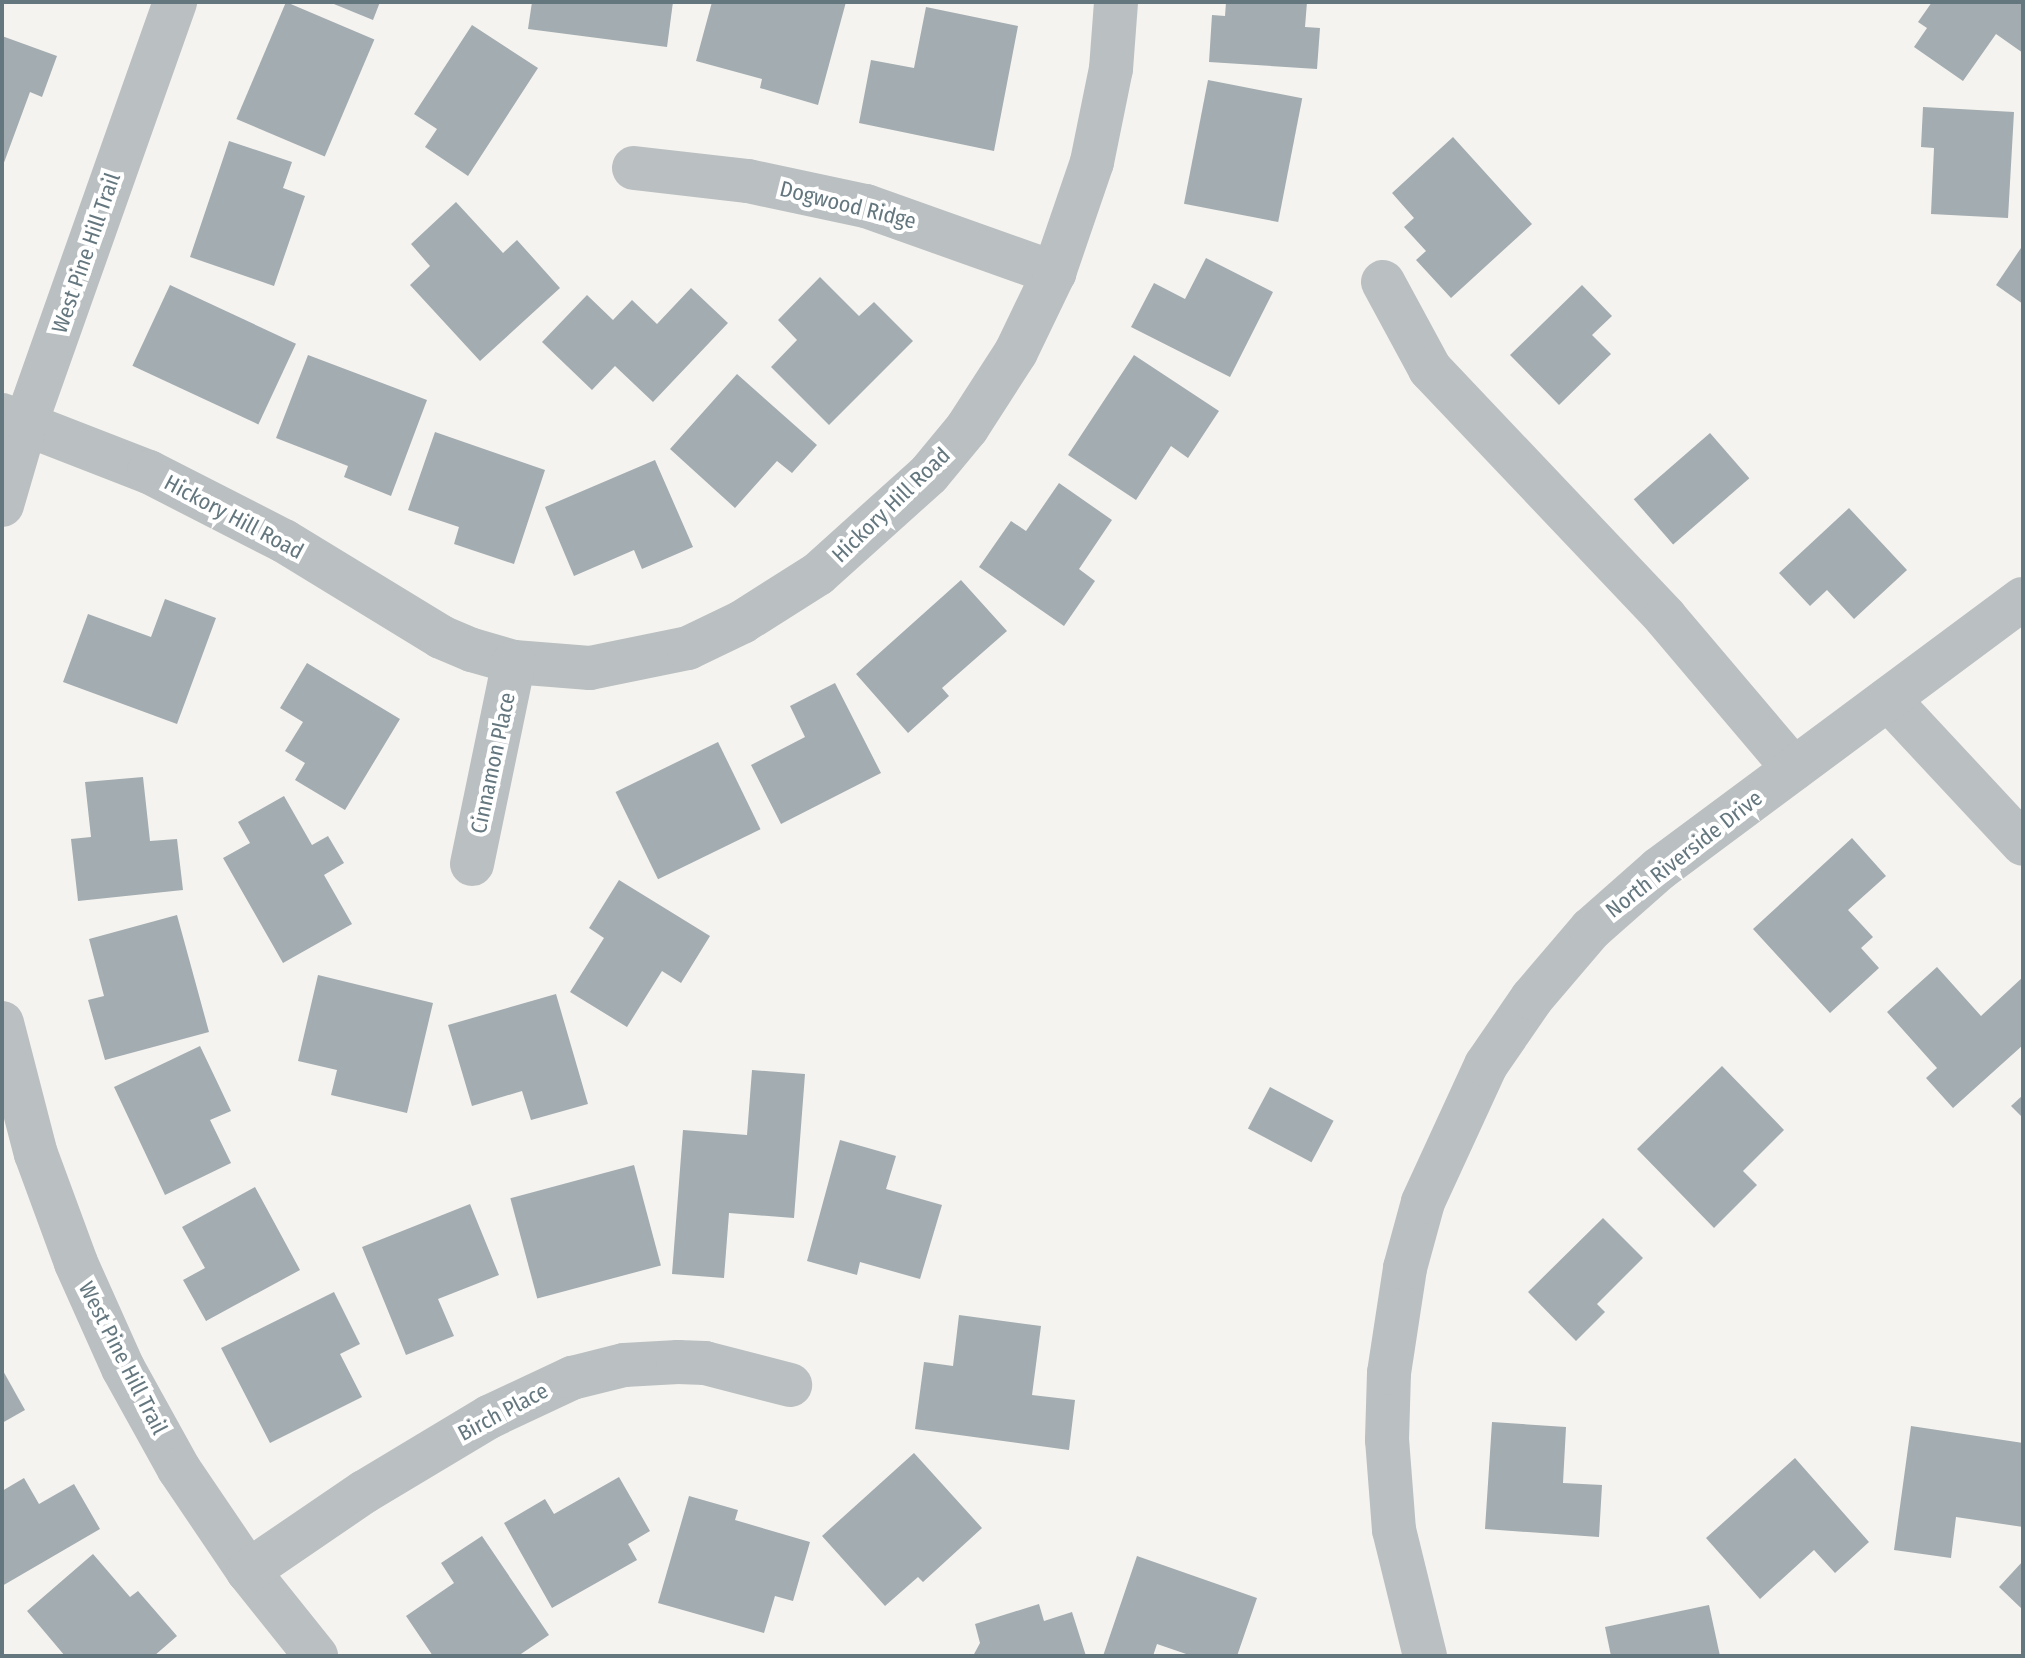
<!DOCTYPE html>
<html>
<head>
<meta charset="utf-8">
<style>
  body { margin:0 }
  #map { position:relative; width:2025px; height:1658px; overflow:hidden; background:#f4f3ef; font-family:"Fira Sans Condensed",sans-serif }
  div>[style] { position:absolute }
  .building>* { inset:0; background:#a3acb0; transform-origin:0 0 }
  .minor>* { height:44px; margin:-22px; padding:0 22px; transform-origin:22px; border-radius:22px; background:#babfc1 }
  span { translate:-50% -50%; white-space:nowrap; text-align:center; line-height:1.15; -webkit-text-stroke:8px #fff; paint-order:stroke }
  .street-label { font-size:22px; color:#64777f }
  .frame { position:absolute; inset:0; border:4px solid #64777f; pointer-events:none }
</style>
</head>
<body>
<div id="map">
  <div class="building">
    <i style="left:286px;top:2px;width:96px;height:127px;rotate:23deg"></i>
    <i style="clip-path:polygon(329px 2px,380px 2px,373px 20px)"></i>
    <i style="clip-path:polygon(532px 2px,673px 2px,667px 47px,528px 29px)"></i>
    <i style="clip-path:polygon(712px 2px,846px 2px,818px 105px,760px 88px,762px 79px,696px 61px)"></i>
    <i style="clip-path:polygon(1226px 2px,1307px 2px,1305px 27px,1320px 28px,1317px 69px,1209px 62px,1212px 15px,1225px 16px)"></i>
    <i style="clip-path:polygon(1932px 2px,2023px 2px,2023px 53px,1996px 34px,1963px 81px,1914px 47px,1927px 28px,1918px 22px)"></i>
    <i style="clip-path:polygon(926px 7px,1018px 26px,994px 151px,859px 123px,871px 60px,914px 68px)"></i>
    <i style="clip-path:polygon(472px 25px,538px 68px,468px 176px,425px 147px,437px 129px,414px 114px)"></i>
    <i style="clip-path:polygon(2px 36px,57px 56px,42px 97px,30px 92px,2px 168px)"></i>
    <i style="left:1208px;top:80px;width:96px;height:126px;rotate:11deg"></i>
    <i style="clip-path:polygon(1923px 107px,2014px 112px,2008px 218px,1931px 214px,1934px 148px,1921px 147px)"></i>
    <i style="clip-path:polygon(1453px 137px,1532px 224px,1451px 298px,1416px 260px,1426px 251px,1404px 227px,1414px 218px,1392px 193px)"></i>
    <i style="clip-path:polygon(229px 141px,292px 162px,283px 188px,305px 196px,274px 286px,190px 257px)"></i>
    <i style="clip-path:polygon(456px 202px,503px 253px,517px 240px,560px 288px,480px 361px,410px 285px,430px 266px,411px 244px)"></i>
    <i style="clip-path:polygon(2023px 245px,2023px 304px,1996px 285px)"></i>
    <i style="clip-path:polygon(1206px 258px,1273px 292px,1230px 377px,1131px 327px,1154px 283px,1185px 299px)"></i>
    <i style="clip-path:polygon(820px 277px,859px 316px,874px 302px,913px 341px,829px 425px,771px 367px,797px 340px,778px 320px)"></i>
    <i style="left:170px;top:285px;width:139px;height:89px;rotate:25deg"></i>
    <i style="clip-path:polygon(1582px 285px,1612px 316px,1592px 335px,1611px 354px,1559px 405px,1510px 355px)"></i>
    <i style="clip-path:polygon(691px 288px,728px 323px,653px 402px,615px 366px,592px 390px,542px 342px,587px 295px,613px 320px,632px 300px,657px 324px)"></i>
    <i style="clip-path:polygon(308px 355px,427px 400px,391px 496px,344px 477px,348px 466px,276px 438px)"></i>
    <i style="clip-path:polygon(1134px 355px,1219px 411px,1188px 458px,1171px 446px,1136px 500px,1068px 455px)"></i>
    <i style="clip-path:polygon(737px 374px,817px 445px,792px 473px,777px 461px,735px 508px,670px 449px)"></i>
    <i style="clip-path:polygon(435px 432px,545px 470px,514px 564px,454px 544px,459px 527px,408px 510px)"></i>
    <i style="left:1710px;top:433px;width:60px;height:101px;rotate:49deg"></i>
    <i style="clip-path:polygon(655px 460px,693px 547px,642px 569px,634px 550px,574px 576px,545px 507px)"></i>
    <i style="clip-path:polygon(1059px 483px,1112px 520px,1079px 569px,1095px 581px,1064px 626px,979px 567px,1011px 521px,1026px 531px)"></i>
    <i style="clip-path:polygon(1849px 508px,1907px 570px,1854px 619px,1827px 590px,1810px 606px,1779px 573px)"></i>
    <i style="clip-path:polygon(961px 580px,1007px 631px,942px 688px,949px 696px,908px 733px,856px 674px)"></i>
    <i style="clip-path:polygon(165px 599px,216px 618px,177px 724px,63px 682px,88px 614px,151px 637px)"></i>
    <i style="clip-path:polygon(307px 663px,400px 719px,345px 810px,295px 780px,305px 763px,285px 751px,303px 722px,280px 708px)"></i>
    <i style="clip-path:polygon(835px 683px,881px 773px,781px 824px,751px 765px,805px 737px,790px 706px)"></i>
    <i style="left:718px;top:742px;width:97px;height:114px;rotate:64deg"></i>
    <i style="clip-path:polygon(143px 777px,150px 841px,177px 839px,183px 890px,78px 901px,71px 839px,91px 837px,85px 782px)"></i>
    <i style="clip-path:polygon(284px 796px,312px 845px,328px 836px,344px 863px,324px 875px,352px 924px,283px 963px,223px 858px,250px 843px,238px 822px)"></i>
    <i style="clip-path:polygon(1852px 838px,1886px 876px,1848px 910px,1873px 937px,1861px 948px,1879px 968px,1830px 1013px,1753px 929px)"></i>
    <i style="clip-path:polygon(619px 880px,710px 936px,681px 983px,662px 971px,627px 1027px,570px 992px,604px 938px,589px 928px)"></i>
    <i style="clip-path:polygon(177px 915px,209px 1032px,105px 1060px,88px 1000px,104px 996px,89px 939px)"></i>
    <i style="clip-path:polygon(1937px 967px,1981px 1016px,2023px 977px,2023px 1045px,1953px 1108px,1926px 1078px,1937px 1068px,1887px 1012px)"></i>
    <i style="clip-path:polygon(318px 975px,433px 1003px,407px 1113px,331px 1095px,337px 1070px,298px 1061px)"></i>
    <i style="clip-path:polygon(556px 994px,588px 1104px,531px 1120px,522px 1091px,472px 1106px,448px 1025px)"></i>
    <i style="clip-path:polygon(200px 1046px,231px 1111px,210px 1120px,231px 1163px,165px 1195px,114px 1087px)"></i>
    <i style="clip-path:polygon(1722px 1066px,1784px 1130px,1743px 1171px,1757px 1185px,1714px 1228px,1637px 1149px)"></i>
    <i style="clip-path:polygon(752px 1070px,805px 1074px,794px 1218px,729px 1213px,724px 1278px,672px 1274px,683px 1130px,747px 1135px)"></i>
    <i style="left:1270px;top:1087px;width:72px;height:47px;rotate:28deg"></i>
    <i style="clip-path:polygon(2023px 1095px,2023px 1118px,2011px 1106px)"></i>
    <i style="clip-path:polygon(840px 1140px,896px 1156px,886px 1189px,942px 1205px,920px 1279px,860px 1262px,857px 1275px,807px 1261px)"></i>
    <i style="left:634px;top:1165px;width:104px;height:128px;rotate:75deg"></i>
    <i style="clip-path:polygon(255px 1187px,300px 1270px,206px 1321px,183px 1280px,205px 1268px,182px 1227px)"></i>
    <i style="clip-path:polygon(470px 1204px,499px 1275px,438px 1299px,454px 1336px,406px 1355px,362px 1247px)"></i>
    <i style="clip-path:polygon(1603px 1218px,1643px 1258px,1597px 1304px,1605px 1312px,1576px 1341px,1528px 1292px)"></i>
    <i style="clip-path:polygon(334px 1292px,360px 1344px,340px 1354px,362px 1397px,270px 1443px,221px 1348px)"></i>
    <i style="clip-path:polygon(959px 1315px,1041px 1326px,1032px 1395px,1075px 1400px,1069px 1450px,915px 1429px,924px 1362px,953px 1366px)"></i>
    <i style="clip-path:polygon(2px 1369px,25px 1410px,2px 1423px)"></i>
    <i style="clip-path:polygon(1492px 1422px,1566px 1427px,1563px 1483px,1602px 1485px,1599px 1537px,1485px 1529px)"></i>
    <i style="clip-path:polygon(1911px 1426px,2023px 1443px,2023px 1527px,1956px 1517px,1951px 1558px,1894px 1550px)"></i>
    <i style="clip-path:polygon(914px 1453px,982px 1528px,923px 1582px,918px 1577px,885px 1606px,822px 1536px)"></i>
    <i style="clip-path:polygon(1795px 1458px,1869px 1542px,1835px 1573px,1814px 1550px,1760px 1599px,1706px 1538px)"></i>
    <i style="clip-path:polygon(619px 1477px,650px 1531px,628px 1544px,637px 1560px,552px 1608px,504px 1523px,545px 1499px,554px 1514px)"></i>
    <i style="clip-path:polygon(24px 1478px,39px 1504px,74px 1484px,100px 1529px,2px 1586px,2px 1491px)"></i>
    <i style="clip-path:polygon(689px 1496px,738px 1510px,735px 1520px,810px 1542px,793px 1601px,775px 1596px,764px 1633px,658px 1603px)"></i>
    <i style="clip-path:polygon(482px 1536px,549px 1635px,518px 1656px,433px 1656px,406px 1616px,454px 1583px,441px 1563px)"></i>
    <i style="clip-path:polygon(93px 1554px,130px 1597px,138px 1591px,177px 1636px,154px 1656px,65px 1656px,27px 1611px)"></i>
    <i style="clip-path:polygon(1137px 1556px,1257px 1598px,1237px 1656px,1192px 1656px,1157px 1644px,1153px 1656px,1103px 1656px)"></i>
    <i style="clip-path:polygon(2023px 1561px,2023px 1610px,1999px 1587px)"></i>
    <i style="clip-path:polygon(1039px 1604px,1044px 1621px,1072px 1612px,1086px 1656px,973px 1656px,980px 1643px,975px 1624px)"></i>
    <i style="clip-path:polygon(1709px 1605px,1720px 1656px,1611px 1656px,1605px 1627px)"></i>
  </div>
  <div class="minor">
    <i style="left:634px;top:168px;width:115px;rotate:6.5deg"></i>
    <i style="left:748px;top:181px;width:121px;rotate:12deg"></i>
    <i style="left:866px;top:206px;width:200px;rotate:19.6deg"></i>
    <i style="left:1383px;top:282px;width:99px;rotate:61.6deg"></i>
    <i style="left:1430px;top:369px;width:342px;rotate:46.5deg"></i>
    <i style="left:1665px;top:617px;width:199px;rotate:49.7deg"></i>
    <i style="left:2px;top:415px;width:158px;rotate:21.2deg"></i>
    <i style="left:149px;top:472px;width:152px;rotate:27.1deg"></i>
    <i style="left:284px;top:541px;width:184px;rotate:31.4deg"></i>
    <i style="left:441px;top:637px;width:34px;rotate:23deg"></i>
    <i style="left:472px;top:650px;width:44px;rotate:15.9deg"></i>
    <i style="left:514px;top:662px;width:76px;rotate:4.5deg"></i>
    <i style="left:590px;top:668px;width:100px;rotate:-11.5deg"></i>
    <i style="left:688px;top:648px;width:60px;rotate:-25.7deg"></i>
    <i style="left:742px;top:622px;width:90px;rotate:-32.3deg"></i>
    <i style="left:818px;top:574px;width:149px;rotate:-42deg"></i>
    <i style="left:929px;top:474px;width:60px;rotate:-50.4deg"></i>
    <i style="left:967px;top:428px;width:90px;rotate:-57.2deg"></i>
    <i style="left:1016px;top:352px;width:88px;rotate:-64.3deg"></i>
    <i style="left:1054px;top:273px;width:117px;rotate:-71.1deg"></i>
    <i style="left:1092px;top:162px;width:95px;rotate:-78.5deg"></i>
    <i style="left:1111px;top:69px;width:67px;rotate:-85.7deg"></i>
    <i style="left:2px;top:505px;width:85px;rotate:-73.7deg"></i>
    <i style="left:26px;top:423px;width:447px;rotate:-70.5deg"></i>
    <i style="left:1888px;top:699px;width:198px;rotate:47deg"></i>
    <i style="left:472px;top:864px;width:206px;rotate:-78.3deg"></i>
    <i style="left:2px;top:1023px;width:135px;rotate:75.5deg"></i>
    <i style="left:36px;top:1154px;width:116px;rotate:69.8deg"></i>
    <i style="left:76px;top:1263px;width:115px;rotate:65.9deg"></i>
    <i style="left:123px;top:1368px;width:115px;rotate:61deg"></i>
    <i style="left:179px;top:1469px;width:123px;rotate:55.9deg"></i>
    <i style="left:248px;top:1571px;width:109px;rotate:51.3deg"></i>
    <i style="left:248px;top:1571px;width:140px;rotate:-34.3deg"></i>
    <i style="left:364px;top:1492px;width:146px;rotate:-31deg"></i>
    <i style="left:489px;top:1417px;width:92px;rotate:-25.2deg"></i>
    <i style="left:572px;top:1378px;width:54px;rotate:-14deg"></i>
    <i style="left:624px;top:1365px;width:54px;rotate:-3.2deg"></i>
    <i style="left:678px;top:1362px;width:27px;rotate:2deg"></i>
    <i style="left:705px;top:1363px;width:88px;rotate:14.5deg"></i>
    <i style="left:1425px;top:1656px;width:130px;rotate:-103.8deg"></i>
    <i style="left:1394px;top:1530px;width:90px;rotate:-94.4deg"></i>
    <i style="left:1387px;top:1440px;width:67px;rotate:-88.3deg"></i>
    <i style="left:1389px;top:1373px;width:106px;rotate:-81.3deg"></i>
    <i style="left:1405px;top:1268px;width:68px;rotate:-74.7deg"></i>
    <i style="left:1423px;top:1202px;width:151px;rotate:-65.3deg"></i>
    <i style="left:1486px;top:1065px;width:81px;rotate:-55.5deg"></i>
    <i style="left:1532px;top:998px;width:91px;rotate:-49.5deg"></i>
    <i style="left:1591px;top:929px;width:91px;rotate:-41.4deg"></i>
    <i style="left:1659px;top:869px;width:453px;rotate:-36.6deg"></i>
  </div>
  <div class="street-label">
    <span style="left:848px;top:205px;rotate:14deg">Dogwood Ridge</span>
    <span style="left:86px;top:253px;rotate:-71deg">West Pine Hill Trail</span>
    <span style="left:891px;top:505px;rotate:-44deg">Hickory Hill Road</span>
    <span style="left:234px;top:517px;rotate:28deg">Hickory Hill Road</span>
    <span style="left:493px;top:763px;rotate:-78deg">Cinnamon Place</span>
    <span style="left:1684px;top:854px;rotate:-38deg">North Riverside Drive</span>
    <span style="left:123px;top:1358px;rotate:63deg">West Pine Hill Trail</span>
    <span style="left:503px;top:1412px;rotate:-28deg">Birch Place</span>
  </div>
  <div class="frame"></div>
</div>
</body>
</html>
